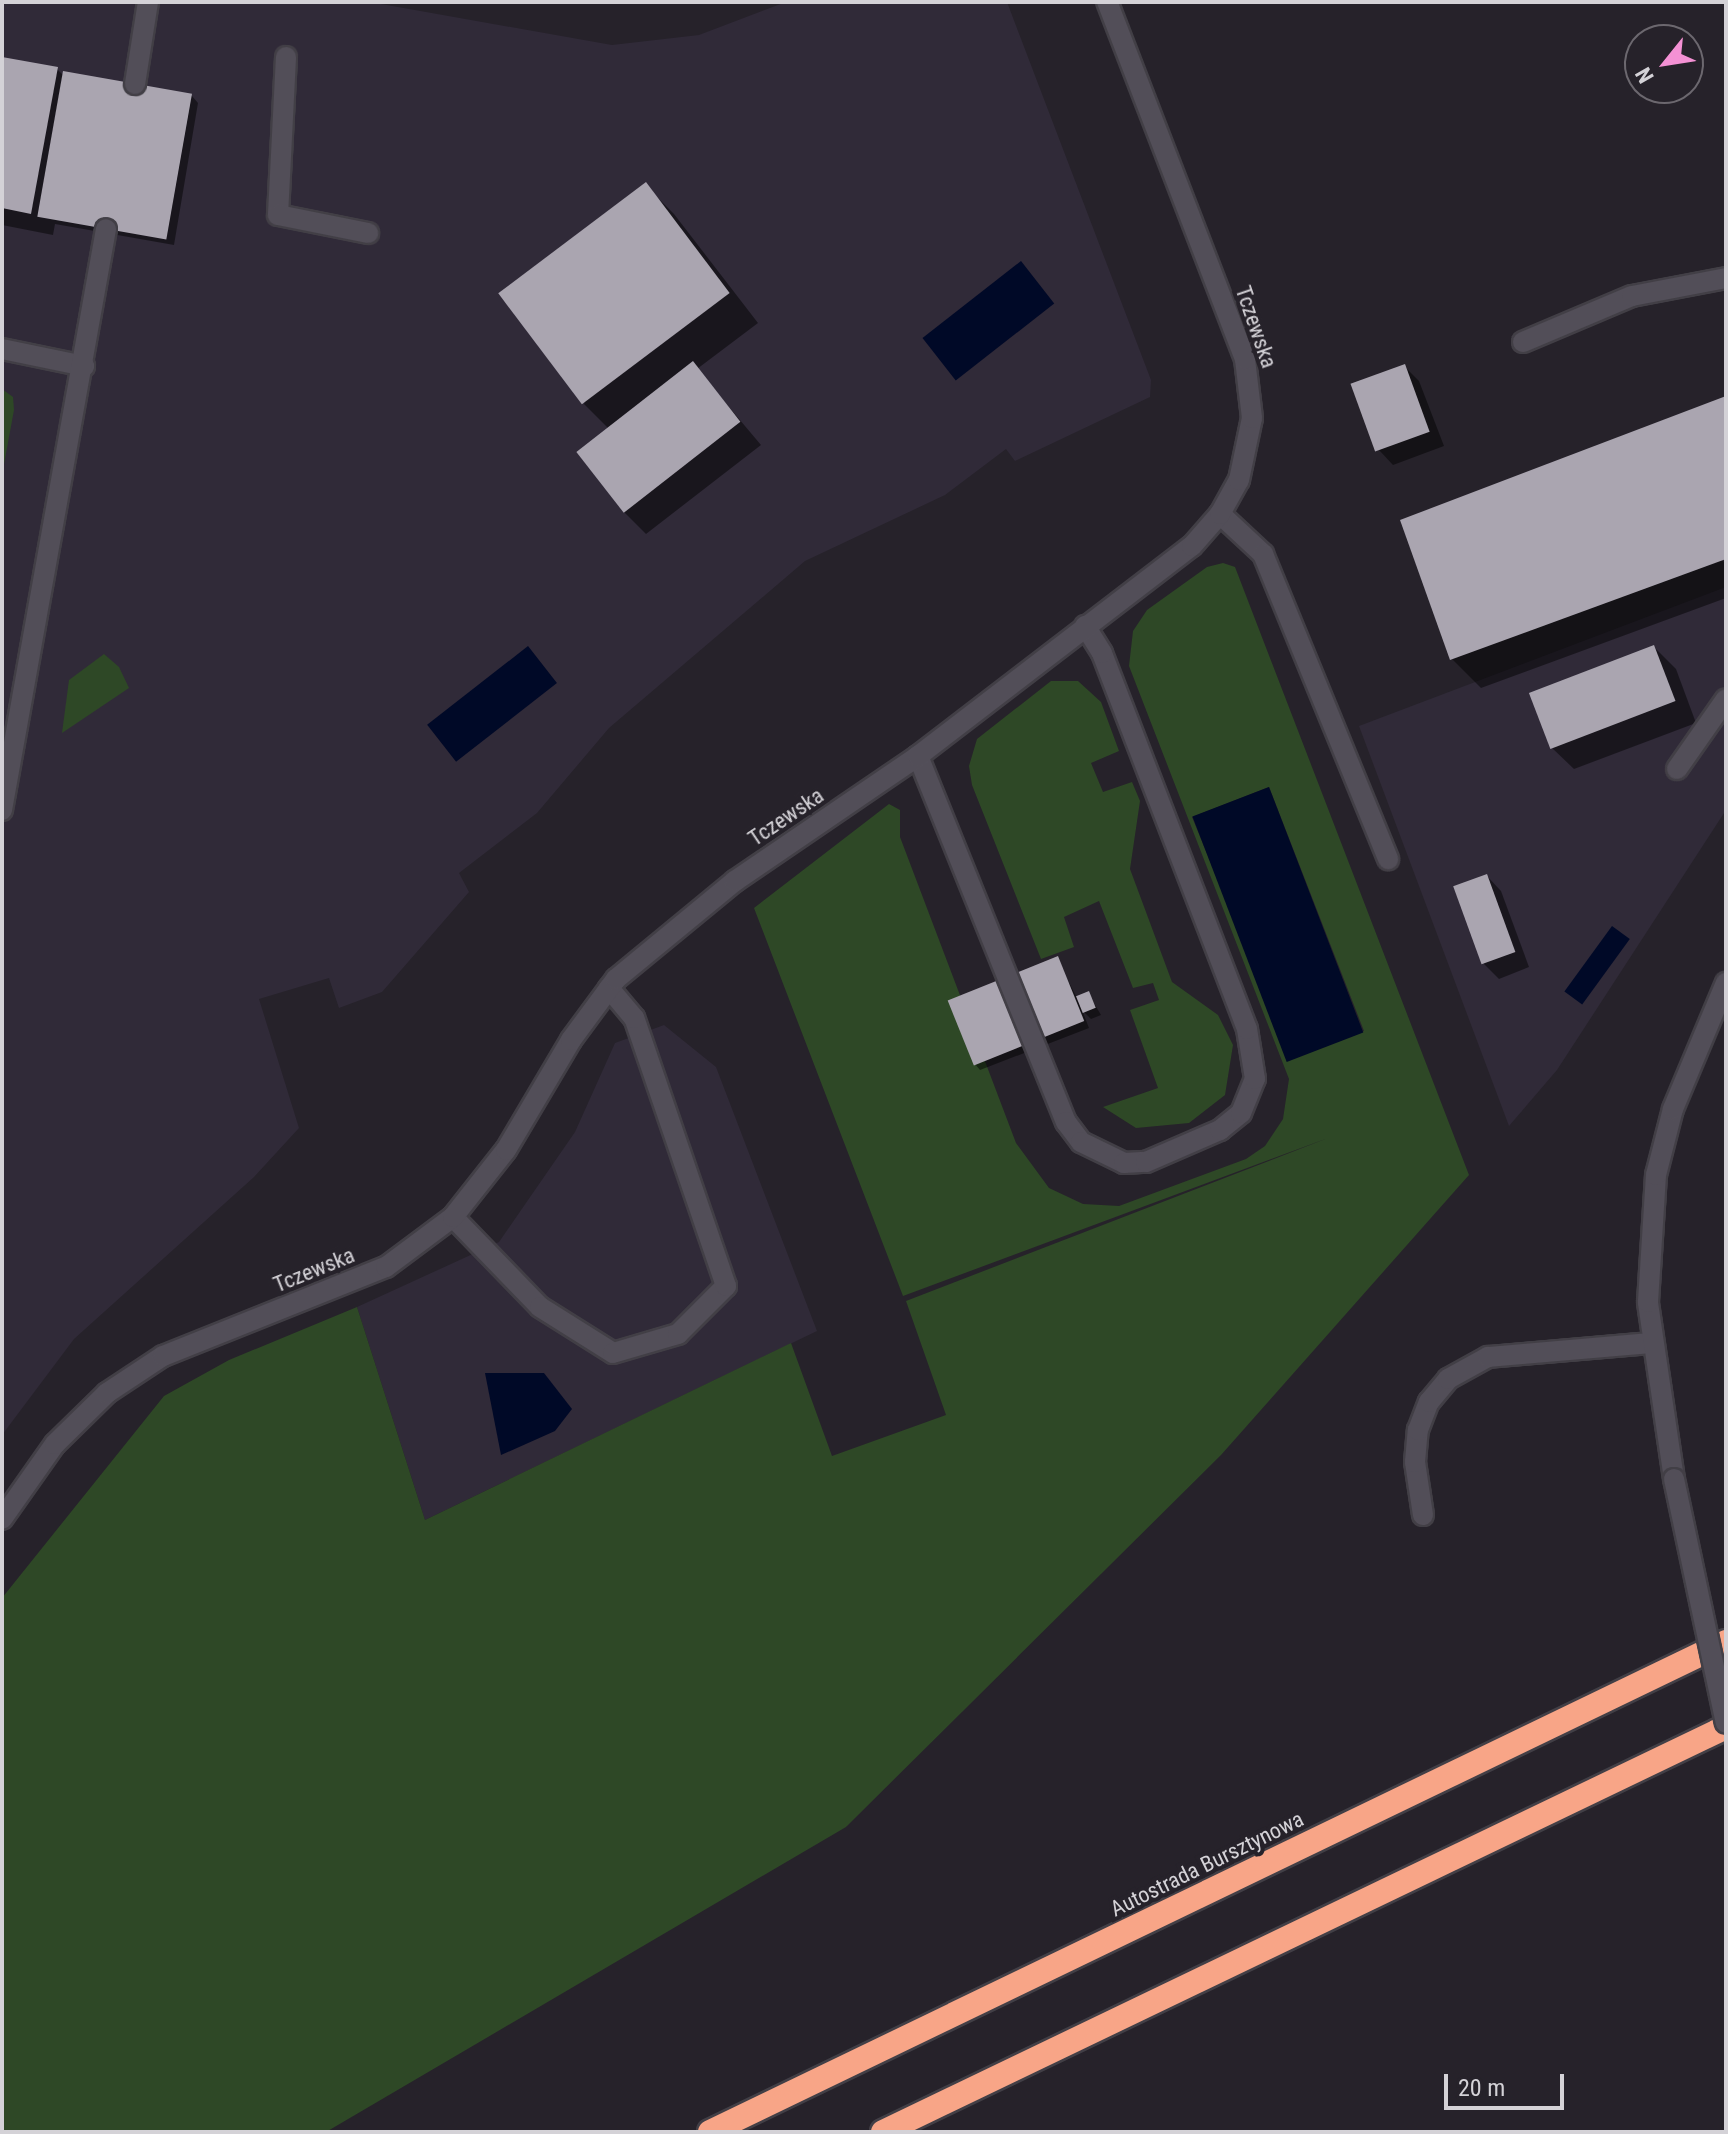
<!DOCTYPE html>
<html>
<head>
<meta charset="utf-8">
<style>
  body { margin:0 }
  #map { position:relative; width:1728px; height:2134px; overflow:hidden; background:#26222a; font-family:"Roboto Condensed",sans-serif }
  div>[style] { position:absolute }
  .built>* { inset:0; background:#302a38 }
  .green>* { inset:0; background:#2e4826 }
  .water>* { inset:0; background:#000927; transform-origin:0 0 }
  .shadow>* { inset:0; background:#0007 }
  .building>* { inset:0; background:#aaa5b0; transform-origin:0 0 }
  .roads { filter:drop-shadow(2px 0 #423f46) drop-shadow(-2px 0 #423f46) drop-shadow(0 2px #423f46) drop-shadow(0 -2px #423f46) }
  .service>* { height:20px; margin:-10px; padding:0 10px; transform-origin:10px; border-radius:10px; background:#524e58 }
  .minor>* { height:20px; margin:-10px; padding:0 10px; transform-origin:10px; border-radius:10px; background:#524e58 }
  .motorway>* { height:24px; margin:-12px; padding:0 12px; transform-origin:12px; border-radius:12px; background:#f8a587 }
  .bridges { filter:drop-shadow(2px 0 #423f46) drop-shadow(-2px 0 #423f46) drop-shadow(0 2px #423f46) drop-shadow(0 -2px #423f46) }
  .minor-bridge>* { height:20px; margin:-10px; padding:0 10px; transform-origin:10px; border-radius:10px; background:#524e58 }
  span { translate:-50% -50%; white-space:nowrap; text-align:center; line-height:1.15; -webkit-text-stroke:8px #26222a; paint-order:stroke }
  .street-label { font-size:22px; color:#d4d2d7 }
  .frame { position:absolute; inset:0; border:4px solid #d4d2d7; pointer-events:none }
  .north { position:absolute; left:1624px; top:24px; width:80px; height:80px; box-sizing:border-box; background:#26222a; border:2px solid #6c686f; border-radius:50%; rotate:240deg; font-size:22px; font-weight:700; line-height:32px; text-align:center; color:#d4d2d7 }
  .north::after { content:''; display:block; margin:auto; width:28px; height:36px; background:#f491d4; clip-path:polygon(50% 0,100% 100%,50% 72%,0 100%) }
  .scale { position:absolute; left:1444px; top:2074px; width:120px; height:36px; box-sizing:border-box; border:4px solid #d4d2d7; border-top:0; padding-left:10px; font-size:24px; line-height:28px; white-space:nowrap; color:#d4d2d7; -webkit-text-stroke:6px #26222a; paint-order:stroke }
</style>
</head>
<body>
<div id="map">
  <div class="built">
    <i style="clip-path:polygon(2px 2px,370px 2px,612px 45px,699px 35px,786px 2px,1007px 2px,1151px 380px,1150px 397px,1015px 461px,1006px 449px,945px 495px,805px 561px,609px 728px,537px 813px,459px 873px,469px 892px,382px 992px,339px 1008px,329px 978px,259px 999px,299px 1128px,254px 1177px,74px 1339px,2px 1435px)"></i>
    <i style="clip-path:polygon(1726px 587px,1726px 810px,1557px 1070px,1509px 1126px,1359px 726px)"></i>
    <i style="clip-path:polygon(664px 1025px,716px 1067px,817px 1331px,425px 1520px,357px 1307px,499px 1242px,575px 1132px,615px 1043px)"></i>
  </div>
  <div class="green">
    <i style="clip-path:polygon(2px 389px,13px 397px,14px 410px,2px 475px)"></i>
    <i style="clip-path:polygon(evenodd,1223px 563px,1235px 567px,1469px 1175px,1221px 1455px,846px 1827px,326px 2132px,2px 2132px,2px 1598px,164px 1396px,229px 1360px,357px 1307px,425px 1520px,791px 1343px,832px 1456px,946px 1415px,906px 1301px,1328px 1138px,903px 1296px,754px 908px,889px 804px,900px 810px,900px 837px,1016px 1143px,1049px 1188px,1083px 1204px,1119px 1206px,1246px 1159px,1265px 1146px,1283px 1119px,1289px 1079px,1129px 666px,1133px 631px,1147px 610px,1207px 567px,1223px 563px,1269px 787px,1364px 1031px,1291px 1059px,1192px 817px,1269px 787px)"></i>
    <i style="clip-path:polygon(104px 654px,119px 667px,129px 688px,62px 733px,69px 680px)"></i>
    <i style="clip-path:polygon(1051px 681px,1078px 681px,1101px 702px,1119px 751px,1091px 763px,1103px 792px,1132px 782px,1140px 801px,1130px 869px,1172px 982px,1218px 1015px,1233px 1045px,1225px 1095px,1189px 1123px,1136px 1128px,1103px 1107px,1158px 1088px,1130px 1010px,1159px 1000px,1153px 983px,1133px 988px,1099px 901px,1064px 917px,1074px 947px,1041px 959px,972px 785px,969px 766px,977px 739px)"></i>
  </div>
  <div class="water">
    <i style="left:1021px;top:261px;width:54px;height:125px;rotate:52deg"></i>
    <i style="left:528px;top:646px;width:47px;height:128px;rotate:52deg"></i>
    <i style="left:1269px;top:787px;width:263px;height:82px;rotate:69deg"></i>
    <i style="left:1612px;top:926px;width:22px;height:81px;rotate:36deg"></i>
    <i style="clip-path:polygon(485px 1373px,544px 1373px,572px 1409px,555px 1431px,501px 1455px)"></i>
  </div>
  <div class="shadow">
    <i style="clip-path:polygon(2px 59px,57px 69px,64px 76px,192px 96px,198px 103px,174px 245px,55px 224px,53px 235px,2px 225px)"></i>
    <i style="clip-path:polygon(645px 185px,674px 214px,758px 323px,697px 369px,761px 445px,646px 534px,624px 512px,609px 429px,584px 404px)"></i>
    <i style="clip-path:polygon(1405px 367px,1419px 381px,1444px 446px,1393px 465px,1379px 450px)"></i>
    <i style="clip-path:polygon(1726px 398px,1726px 558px,1716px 554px,1726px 564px,1726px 598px,1481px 688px,1452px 659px)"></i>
    <i style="clip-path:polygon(1654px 647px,1676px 669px,1696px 723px,1574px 769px,1551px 747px)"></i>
    <i style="clip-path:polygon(1487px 876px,1501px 891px,1529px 967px,1499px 979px,1484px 964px)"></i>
    <i style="clip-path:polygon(1057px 959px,1077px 998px,1088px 993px,1101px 1015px,1091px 1019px,1082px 1010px,1089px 1028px,980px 1070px,974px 1063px)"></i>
  </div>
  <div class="building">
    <i style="clip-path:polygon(2px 57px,58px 67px,31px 214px,2px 208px)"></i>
    <i style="left:63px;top:71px;width:131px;height:148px;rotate:10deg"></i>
    <i style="left:646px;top:182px;width:139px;height:185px;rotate:53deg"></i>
    <i style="left:693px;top:361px;width:77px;height:148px;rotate:52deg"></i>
    <i style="left:1405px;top:364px;width:72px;height:58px;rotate:70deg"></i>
    <i style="clip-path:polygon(1726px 396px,1726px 559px,1450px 660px,1400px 520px)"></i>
    <i style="left:1654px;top:645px;width:60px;height:134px;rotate:69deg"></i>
    <i style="left:1487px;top:874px;width:83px;height:36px;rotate:70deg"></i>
    <i style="left:1058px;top:956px;width:70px;height:119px;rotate:68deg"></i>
    <i style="left:1089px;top:991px;width:18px;height:14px;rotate:68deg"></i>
  </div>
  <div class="roads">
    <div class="service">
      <i style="left:286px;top:57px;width:158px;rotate:92.9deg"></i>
      <i style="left:278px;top:215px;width:92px;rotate:11.3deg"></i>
      <i style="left:135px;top:84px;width:83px;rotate:-81deg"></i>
      <i style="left:1523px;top:342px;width:118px;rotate:-22.9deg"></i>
      <i style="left:1632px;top:296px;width:96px;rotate:-10.8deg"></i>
      <i style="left:2px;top:349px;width:84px;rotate:11.7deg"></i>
      <i style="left:1220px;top:514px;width:59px;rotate:42.9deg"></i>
      <i style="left:1263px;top:554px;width:330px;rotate:67.7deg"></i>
      <i style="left:918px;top:756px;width:395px;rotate:68deg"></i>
      <i style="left:1066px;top:1122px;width:25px;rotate:53deg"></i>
      <i style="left:1081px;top:1142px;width:48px;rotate:26deg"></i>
      <i style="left:1124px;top:1163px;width:22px;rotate:-3deg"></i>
      <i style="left:1146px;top:1162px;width:81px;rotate:-23.4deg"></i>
      <i style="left:1220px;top:1130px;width:27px;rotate:-39deg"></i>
      <i style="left:1241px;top:1113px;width:37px;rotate:-68deg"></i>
      <i style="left:1255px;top:1079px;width:51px;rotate:-99.1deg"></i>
      <i style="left:1247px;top:1029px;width:403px;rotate:-111.1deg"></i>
      <i style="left:1102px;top:653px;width:32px;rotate:-122deg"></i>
      <i style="left:1677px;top:769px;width:85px;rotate:-55deg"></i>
      <i style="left:2px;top:810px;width:590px;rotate:-79.85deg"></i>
      <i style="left:453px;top:1217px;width:125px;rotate:46deg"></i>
      <i style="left:540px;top:1307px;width:86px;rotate:32.2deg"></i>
      <i style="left:613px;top:1353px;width:68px;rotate:-16.3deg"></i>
      <i style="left:678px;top:1334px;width:68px;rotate:-45deg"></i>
      <i style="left:726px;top:1286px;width:283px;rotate:-108.9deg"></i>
      <i style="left:634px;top:1018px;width:39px;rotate:-130deg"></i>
      <i style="left:1423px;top:1515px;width:54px;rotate:-98.6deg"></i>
      <i style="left:1415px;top:1462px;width:32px;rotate:-85deg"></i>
      <i style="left:1418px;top:1430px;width:30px;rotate:-69deg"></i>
      <i style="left:1429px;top:1402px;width:30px;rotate:-50deg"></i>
      <i style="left:1448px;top:1379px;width:46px;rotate:-28.8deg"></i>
      <i style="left:1488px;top:1357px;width:165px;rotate:-4.9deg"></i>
    </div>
    <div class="minor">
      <i style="left:1674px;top:1479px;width:179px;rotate:-98.4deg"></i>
      <i style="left:1648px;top:1302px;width:127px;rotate:-86.4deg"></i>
      <i style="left:1656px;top:1175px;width:68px;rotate:-75.6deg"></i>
      <i style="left:1673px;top:1109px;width:137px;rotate:-67.2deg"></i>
      <i style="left:2px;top:1519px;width:92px;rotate:-54.8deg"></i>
      <i style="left:55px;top:1444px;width:73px;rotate:-44.4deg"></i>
      <i style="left:107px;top:1393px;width:67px;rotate:-33.5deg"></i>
      <i style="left:163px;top:1356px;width:240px;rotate:-21.8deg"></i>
      <i style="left:386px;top:1267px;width:84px;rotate:-36.7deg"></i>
      <i style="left:453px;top:1217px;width:85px;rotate:-51.7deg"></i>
      <i style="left:506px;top:1150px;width:128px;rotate:-59.4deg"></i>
      <i style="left:571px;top:1040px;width:76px;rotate:-53.6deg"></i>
      <i style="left:616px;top:979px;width:154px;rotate:-39.5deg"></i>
      <i style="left:735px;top:881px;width:222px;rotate:-34.3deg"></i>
      <i style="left:918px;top:756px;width:345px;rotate:-37.5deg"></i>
      <i style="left:1192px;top:546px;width:43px;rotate:-48.8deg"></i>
      <i style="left:1220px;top:514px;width:39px;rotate:-61deg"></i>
      <i style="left:1239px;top:480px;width:63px;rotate:-78.2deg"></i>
      <i style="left:1252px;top:418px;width:59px;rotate:-96.8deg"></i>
      <i style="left:1245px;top:359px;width:383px;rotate:-111.1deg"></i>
    </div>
    <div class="motorway">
      <i style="left:710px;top:2132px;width:1128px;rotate:-25.75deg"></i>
      <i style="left:883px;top:2132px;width:935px;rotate:-25.66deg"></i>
    </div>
  </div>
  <div class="bridges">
    <div class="minor-bridge">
      <i style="left:1674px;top:1479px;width:249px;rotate:78deg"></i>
    </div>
  </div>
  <div class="street-label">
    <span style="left:1256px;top:327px;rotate:71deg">Tczewska</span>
    <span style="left:786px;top:817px;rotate:-34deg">Tczewska</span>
    <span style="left:314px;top:1270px;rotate:-22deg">Tczewska</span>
    <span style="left:1207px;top:1864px;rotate:-26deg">Autostrada Bursztynowa</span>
  </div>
  <div class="frame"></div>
  <div class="north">N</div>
  <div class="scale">20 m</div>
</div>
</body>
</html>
